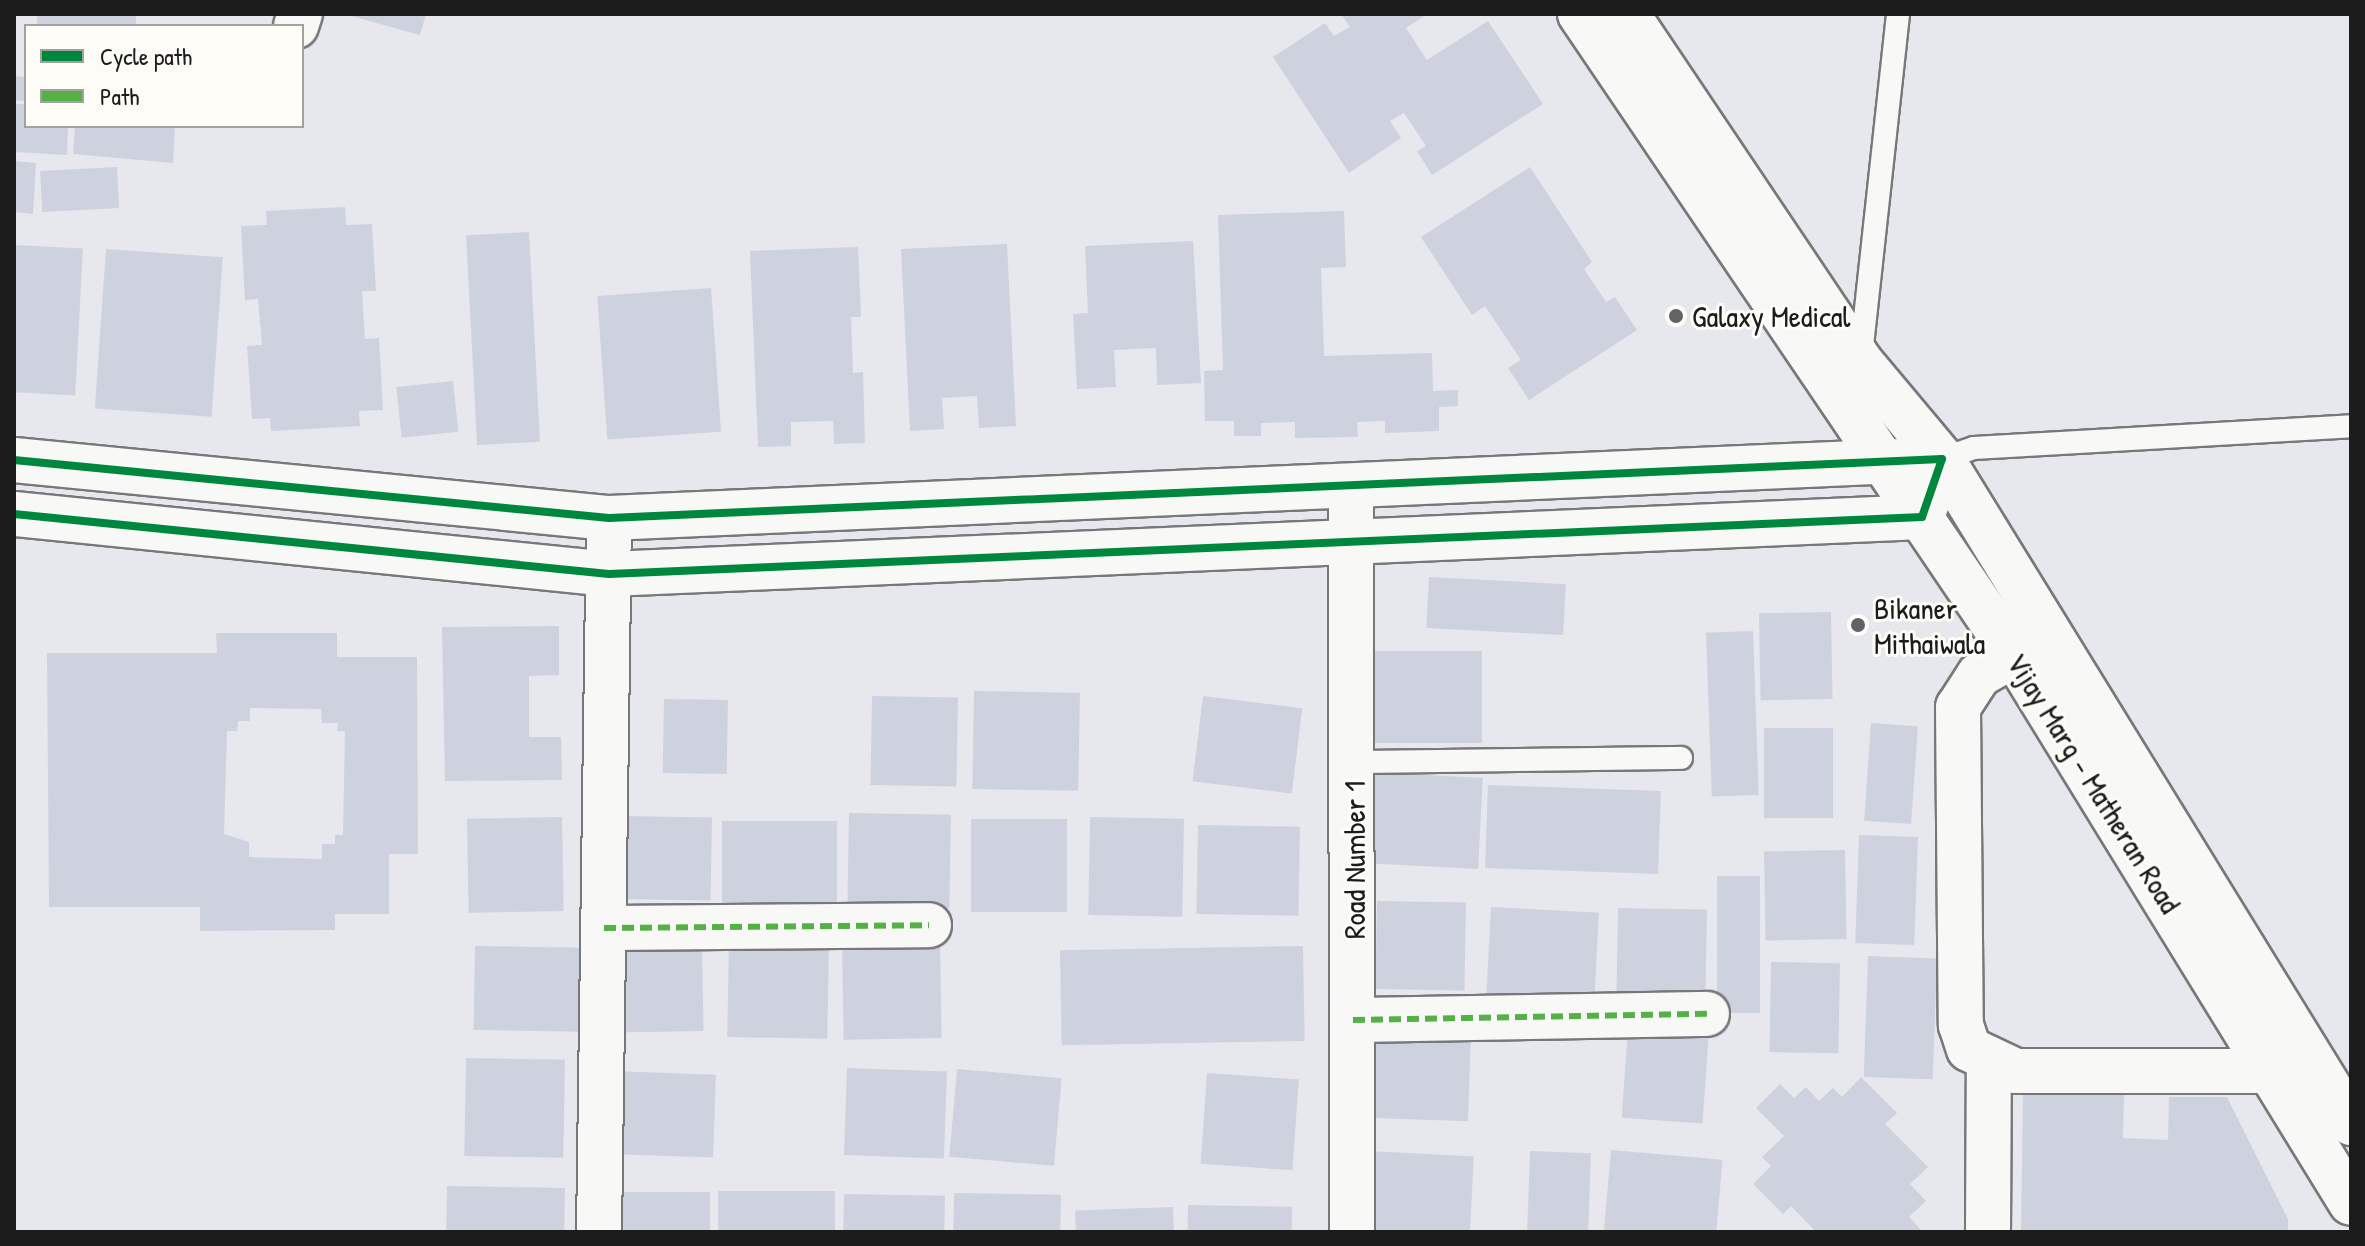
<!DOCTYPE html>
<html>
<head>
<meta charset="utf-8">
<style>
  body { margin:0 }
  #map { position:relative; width:2365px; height:1246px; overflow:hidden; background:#e6e8ee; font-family:"Patrick Hand",sans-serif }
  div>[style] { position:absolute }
  .building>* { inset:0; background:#ced2de; transform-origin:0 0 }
  .roads { filter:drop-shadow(2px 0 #77787a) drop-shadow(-2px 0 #77787a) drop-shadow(0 2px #77787a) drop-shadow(0 -2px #77787a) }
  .service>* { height:22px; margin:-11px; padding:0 11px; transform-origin:11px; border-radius:11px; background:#f8f8f7 }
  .minor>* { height:44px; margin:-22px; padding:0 22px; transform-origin:22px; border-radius:22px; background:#f8f8f7 }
  .tertiary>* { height:44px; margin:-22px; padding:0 22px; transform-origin:22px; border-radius:22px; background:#f8f8f7 }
  .secondary>* { height:44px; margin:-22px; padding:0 22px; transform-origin:22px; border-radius:22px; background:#f8f8f7 }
  .quiet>* { height:6px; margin-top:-3px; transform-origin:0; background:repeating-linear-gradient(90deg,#55b145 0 12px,transparent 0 18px) }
  .cycleway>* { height:8px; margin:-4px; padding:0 4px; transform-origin:4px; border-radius:4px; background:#00873e }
  .dots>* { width:22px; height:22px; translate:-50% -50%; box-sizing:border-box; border:4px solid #fdfcf7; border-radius:50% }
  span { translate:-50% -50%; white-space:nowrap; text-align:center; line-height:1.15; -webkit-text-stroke:6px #fdfcf7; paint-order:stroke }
  .poi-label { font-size:30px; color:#1c1c1c }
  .left { translate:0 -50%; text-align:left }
  .street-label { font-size:30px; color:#1c1c1c }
  .frame { position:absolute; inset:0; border:16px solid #1c1c1c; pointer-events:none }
  .legend { position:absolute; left:24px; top:24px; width:280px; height:104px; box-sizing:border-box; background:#fdfcf7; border:2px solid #a3a29f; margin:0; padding:10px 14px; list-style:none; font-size:24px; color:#1c1c1c }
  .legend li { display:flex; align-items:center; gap:16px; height:40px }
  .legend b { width:40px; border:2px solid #a3a29f }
</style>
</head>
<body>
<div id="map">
  <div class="building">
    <i style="left:37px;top:14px;width:99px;height:12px"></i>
    <i style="clip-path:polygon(344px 14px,426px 14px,420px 35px)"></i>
    <i style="clip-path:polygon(1341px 14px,1427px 14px,1406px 28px,1427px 60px,1488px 21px,1543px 104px,1432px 175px,1417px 151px,1426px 146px,1404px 113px,1390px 121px,1401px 138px,1349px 173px,1273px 57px,1325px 23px,1334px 36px,1350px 27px)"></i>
    <i style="left:14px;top:76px;width:12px;height:24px;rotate:5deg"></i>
    <i style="clip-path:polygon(14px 104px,26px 104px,26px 126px,68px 126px,67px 155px,14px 152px)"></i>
    <i style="clip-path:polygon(75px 126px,175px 126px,173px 163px,73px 154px)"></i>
    <i style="clip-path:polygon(14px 161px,36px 163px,33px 214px,14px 212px)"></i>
    <i style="left:117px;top:167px;width:41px;height:77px;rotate:87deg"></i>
    <i style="clip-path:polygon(1530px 167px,1592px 262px,1584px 269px,1606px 302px,1615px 297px,1637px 330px,1529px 400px,1508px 368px,1521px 360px,1485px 306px,1472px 315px,1421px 237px)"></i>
    <i style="clip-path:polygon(345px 207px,346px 225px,372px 224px,376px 291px,362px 291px,365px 339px,379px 338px,383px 410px,359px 411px,360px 426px,271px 431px,270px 418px,252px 419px,247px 346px,262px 345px,258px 299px,245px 300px,241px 226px,267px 225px,266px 211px)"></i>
    <i style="clip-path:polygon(1344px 211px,1346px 267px,1321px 268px,1324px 356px,1432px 353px,1433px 391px,1458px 390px,1458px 406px,1439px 407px,1439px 431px,1385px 433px,1385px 421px,1357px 422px,1358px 437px,1295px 438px,1295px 422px,1261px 423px,1261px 436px,1234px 436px,1234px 421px,1205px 421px,1204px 371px,1223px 370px,1218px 215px)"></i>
    <i style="left:529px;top:232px;width:210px;height:63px;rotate:87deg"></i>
    <i style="clip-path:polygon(1193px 241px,1201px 383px,1157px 385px,1156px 348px,1114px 350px,1116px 387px,1077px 389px,1073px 314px,1088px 313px,1085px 246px)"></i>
    <i style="clip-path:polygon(1007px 244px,1016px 426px,979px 428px,977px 396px,942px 398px,944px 429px,910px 431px,901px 249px)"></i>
    <i style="left:14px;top:245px;width:69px;height:147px;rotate:3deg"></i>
    <i style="clip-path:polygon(858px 247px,861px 317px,851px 317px,853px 373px,863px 372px,865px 443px,834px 444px,833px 421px,791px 422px,791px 446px,758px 447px,750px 251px)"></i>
    <i style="left:106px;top:249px;width:117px;height:160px;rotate:4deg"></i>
    <i style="left:711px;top:288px;width:144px;height:114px;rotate:86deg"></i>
    <i style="left:453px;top:381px;width:51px;height:57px;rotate:84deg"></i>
    <i style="left:1429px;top:577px;width:137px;height:51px;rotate:3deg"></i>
    <i style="left:1831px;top:612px;width:87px;height:72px;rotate:89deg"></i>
    <i style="clip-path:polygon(559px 626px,559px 675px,529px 676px,529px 737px,561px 737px,562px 780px,445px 781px,442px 627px)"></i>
    <i style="left:1753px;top:631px;width:164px;height:47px;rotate:88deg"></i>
    <i style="clip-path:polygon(evenodd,216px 633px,337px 633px,337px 657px,417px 657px,418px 854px,389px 854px,389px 914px,335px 914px,335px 930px,200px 931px,200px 907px,49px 907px,47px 653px,217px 653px,216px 633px,250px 708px,321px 709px,322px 723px,338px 723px,337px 731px,345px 731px,343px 835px,335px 835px,335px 844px,322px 844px,322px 859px,249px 857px,249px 842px,224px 834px,227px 731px,237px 731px,238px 721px,250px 721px,250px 708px)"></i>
    <i style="left:1375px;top:651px;width:107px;height:92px"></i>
    <i style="left:974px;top:691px;width:106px;height:98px;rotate:1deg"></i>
    <i style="left:872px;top:696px;width:86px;height:89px;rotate:1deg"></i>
    <i style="left:1203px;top:696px;width:100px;height:86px;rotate:7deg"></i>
    <i style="left:664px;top:699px;width:64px;height:74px;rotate:1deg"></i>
    <i style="left:1871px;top:723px;width:47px;height:98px;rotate:4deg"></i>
    <i style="left:1764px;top:728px;width:69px;height:90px"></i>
    <i style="left:1368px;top:772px;width:115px;height:91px;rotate:3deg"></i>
    <i style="left:1488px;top:785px;width:173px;height:83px;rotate:2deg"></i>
    <i style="left:849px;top:813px;width:102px;height:93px;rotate:1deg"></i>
    <i style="left:624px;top:816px;width:88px;height:83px;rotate:1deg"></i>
    <i style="left:562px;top:817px;width:94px;height:95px;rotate:89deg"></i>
    <i style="left:1090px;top:817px;width:94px;height:98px;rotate:1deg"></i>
    <i style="left:971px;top:819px;width:96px;height:93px"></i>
    <i style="left:722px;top:821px;width:115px;height:87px"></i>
    <i style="left:1198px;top:825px;width:102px;height:89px;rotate:1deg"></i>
    <i style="left:1859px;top:835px;width:59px;height:108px;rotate:2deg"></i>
    <i style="left:1845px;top:850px;width:89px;height:81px;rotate:89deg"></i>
    <i style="left:1717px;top:876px;width:43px;height:137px"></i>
    <i style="left:1377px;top:901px;width:89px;height:88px;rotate:1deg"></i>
    <i style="left:1491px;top:907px;width:108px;height:87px;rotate:3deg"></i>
    <i style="left:1618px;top:908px;width:89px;height:92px;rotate:1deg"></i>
    <i style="left:729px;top:937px;width:100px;height:100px;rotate:1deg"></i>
    <i style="left:940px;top:943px;width:95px;height:98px;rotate:89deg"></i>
    <i style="left:702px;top:944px;width:87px;height:91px;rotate:89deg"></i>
    <i style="left:475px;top:946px;width:106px;height:84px;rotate:1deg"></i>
    <i style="left:1303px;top:946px;width:95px;height:243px;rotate:89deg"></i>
    <i style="left:1868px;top:956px;width:69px;height:121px;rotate:2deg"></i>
    <i style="left:1771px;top:962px;width:69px;height:90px;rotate:1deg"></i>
    <i style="left:1628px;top:1028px;width:81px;height:90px;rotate:4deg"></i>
    <i style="left:1376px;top:1032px;width:95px;height:86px;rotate:2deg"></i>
    <i style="left:466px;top:1058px;width:99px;height:98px;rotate:1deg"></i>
    <i style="left:847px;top:1068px;width:100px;height:87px;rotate:2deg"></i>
    <i style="left:957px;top:1069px;width:105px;height:88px;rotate:5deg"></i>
    <i style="left:612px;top:1071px;width:104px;height:83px;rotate:2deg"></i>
    <i style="left:1207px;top:1073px;width:92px;height:91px;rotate:4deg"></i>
    <i style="clip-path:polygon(1861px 1077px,1897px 1113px,1885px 1124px,1928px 1167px,1910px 1184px,1926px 1201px,1909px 1217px,1923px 1232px,1816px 1232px,1791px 1206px,1783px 1214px,1753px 1184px,1771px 1166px,1762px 1157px,1784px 1136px,1756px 1108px,1780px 1084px,1794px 1098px,1806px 1087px,1819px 1101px,1833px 1088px,1842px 1097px)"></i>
    <i style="clip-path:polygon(2023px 1093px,2124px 1095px,2123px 1138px,2168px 1140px,2169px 1097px,2227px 1097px,2288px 1219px,2288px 1232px,2021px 1232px)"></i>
    <i style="left:1611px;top:1150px;width:112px;height:82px;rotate:5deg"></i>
    <i style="left:1369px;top:1151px;width:105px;height:81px;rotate:3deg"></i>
    <i style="left:1530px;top:1151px;width:61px;height:81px;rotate:2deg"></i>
    <i style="left:447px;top:1186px;width:118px;height:46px;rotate:1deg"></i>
    <i style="left:718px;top:1191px;width:117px;height:41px"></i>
    <i style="left:610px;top:1192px;width:100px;height:40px"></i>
    <i style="left:954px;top:1193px;width:107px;height:39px;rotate:1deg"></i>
    <i style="left:844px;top:1194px;width:101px;height:38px;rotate:1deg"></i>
    <i style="left:1188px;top:1205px;width:104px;height:27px;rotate:1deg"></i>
    <i style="left:1173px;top:1207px;width:25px;height:98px;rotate:88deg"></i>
  </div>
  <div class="roads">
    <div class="service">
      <i style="left:1861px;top:355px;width:343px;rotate:-83.8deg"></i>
      <i style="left:1942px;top:459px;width:34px;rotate:-19deg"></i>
      <i style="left:1974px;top:448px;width:378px;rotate:-3.3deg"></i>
      <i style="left:1354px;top:762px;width:327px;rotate:-0.7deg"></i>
    </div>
    <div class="minor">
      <i style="left:296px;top:26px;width:13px;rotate:-72deg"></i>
      <i style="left:1351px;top:487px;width:745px;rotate:89.92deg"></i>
      <i style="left:2014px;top:655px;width:40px;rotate:150.3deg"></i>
      <i style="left:1979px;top:675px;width:38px;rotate:123deg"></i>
      <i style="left:1958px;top:707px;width:318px;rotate:89.5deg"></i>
      <i style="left:1961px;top:1025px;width:25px;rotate:72deg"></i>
      <i style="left:1969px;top:1049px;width:52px;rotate:25.1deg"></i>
      <i style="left:2016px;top:1071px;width:258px"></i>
      <i style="left:604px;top:928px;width:325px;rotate:-0.5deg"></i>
      <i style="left:1353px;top:1020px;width:354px;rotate:-1deg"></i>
      <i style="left:599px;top:1232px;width:714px;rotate:-89.2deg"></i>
      <i style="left:1988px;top:1232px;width:168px;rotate:-89.7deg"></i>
    </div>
    <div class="tertiary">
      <i style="left:14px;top:460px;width:598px;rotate:5.57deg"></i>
      <i style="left:609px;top:518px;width:1334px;rotate:-2.53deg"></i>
      <i style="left:1942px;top:459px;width:61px;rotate:109deg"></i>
      <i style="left:1922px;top:517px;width:1314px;rotate:177.51deg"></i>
      <i style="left:609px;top:574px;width:598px;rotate:-174.24deg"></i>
    </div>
    <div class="secondary">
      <i style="left:1580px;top:14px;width:774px;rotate:55.9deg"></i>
      <i style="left:2014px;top:655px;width:643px;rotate:58.41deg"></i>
      <i style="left:1627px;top:14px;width:418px;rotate:56.1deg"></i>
      <i style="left:1860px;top:361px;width:128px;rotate:50.1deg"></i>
      <i style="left:1942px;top:459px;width:780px;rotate:58.37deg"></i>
    </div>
  </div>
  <div class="quiet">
    <i style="left:604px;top:928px;width:325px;rotate:-0.5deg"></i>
    <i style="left:1353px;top:1020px;width:354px;rotate:-1deg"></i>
  </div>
  <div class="cycleway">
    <i style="left:14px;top:460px;width:598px;rotate:5.57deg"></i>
    <i style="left:609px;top:518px;width:1334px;rotate:-2.53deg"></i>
    <i style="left:1942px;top:459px;width:61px;rotate:109deg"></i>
    <i style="left:1922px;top:517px;width:1314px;rotate:177.51deg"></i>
    <i style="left:609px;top:574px;width:598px;rotate:-174.24deg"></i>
  </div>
  <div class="dots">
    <i style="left:1676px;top:316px;background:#636366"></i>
    <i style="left:1858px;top:625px;background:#636366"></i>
  </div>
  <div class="poi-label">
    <span class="left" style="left:1692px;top:316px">Galaxy Medical</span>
    <span class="left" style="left:1874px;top:625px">Bikaner<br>Mithaiwala</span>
  </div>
  <div class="street-label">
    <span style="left:2094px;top:783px;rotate:58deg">Vijay Marg - Matheran Road</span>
    <span style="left:1354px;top:860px;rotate:-90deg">Road Number 1</span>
  </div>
  <div class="frame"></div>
  <ul class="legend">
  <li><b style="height:10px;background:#00873e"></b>Cycle path</li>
  <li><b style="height:10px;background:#55b145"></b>Path</li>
  </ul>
</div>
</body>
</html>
